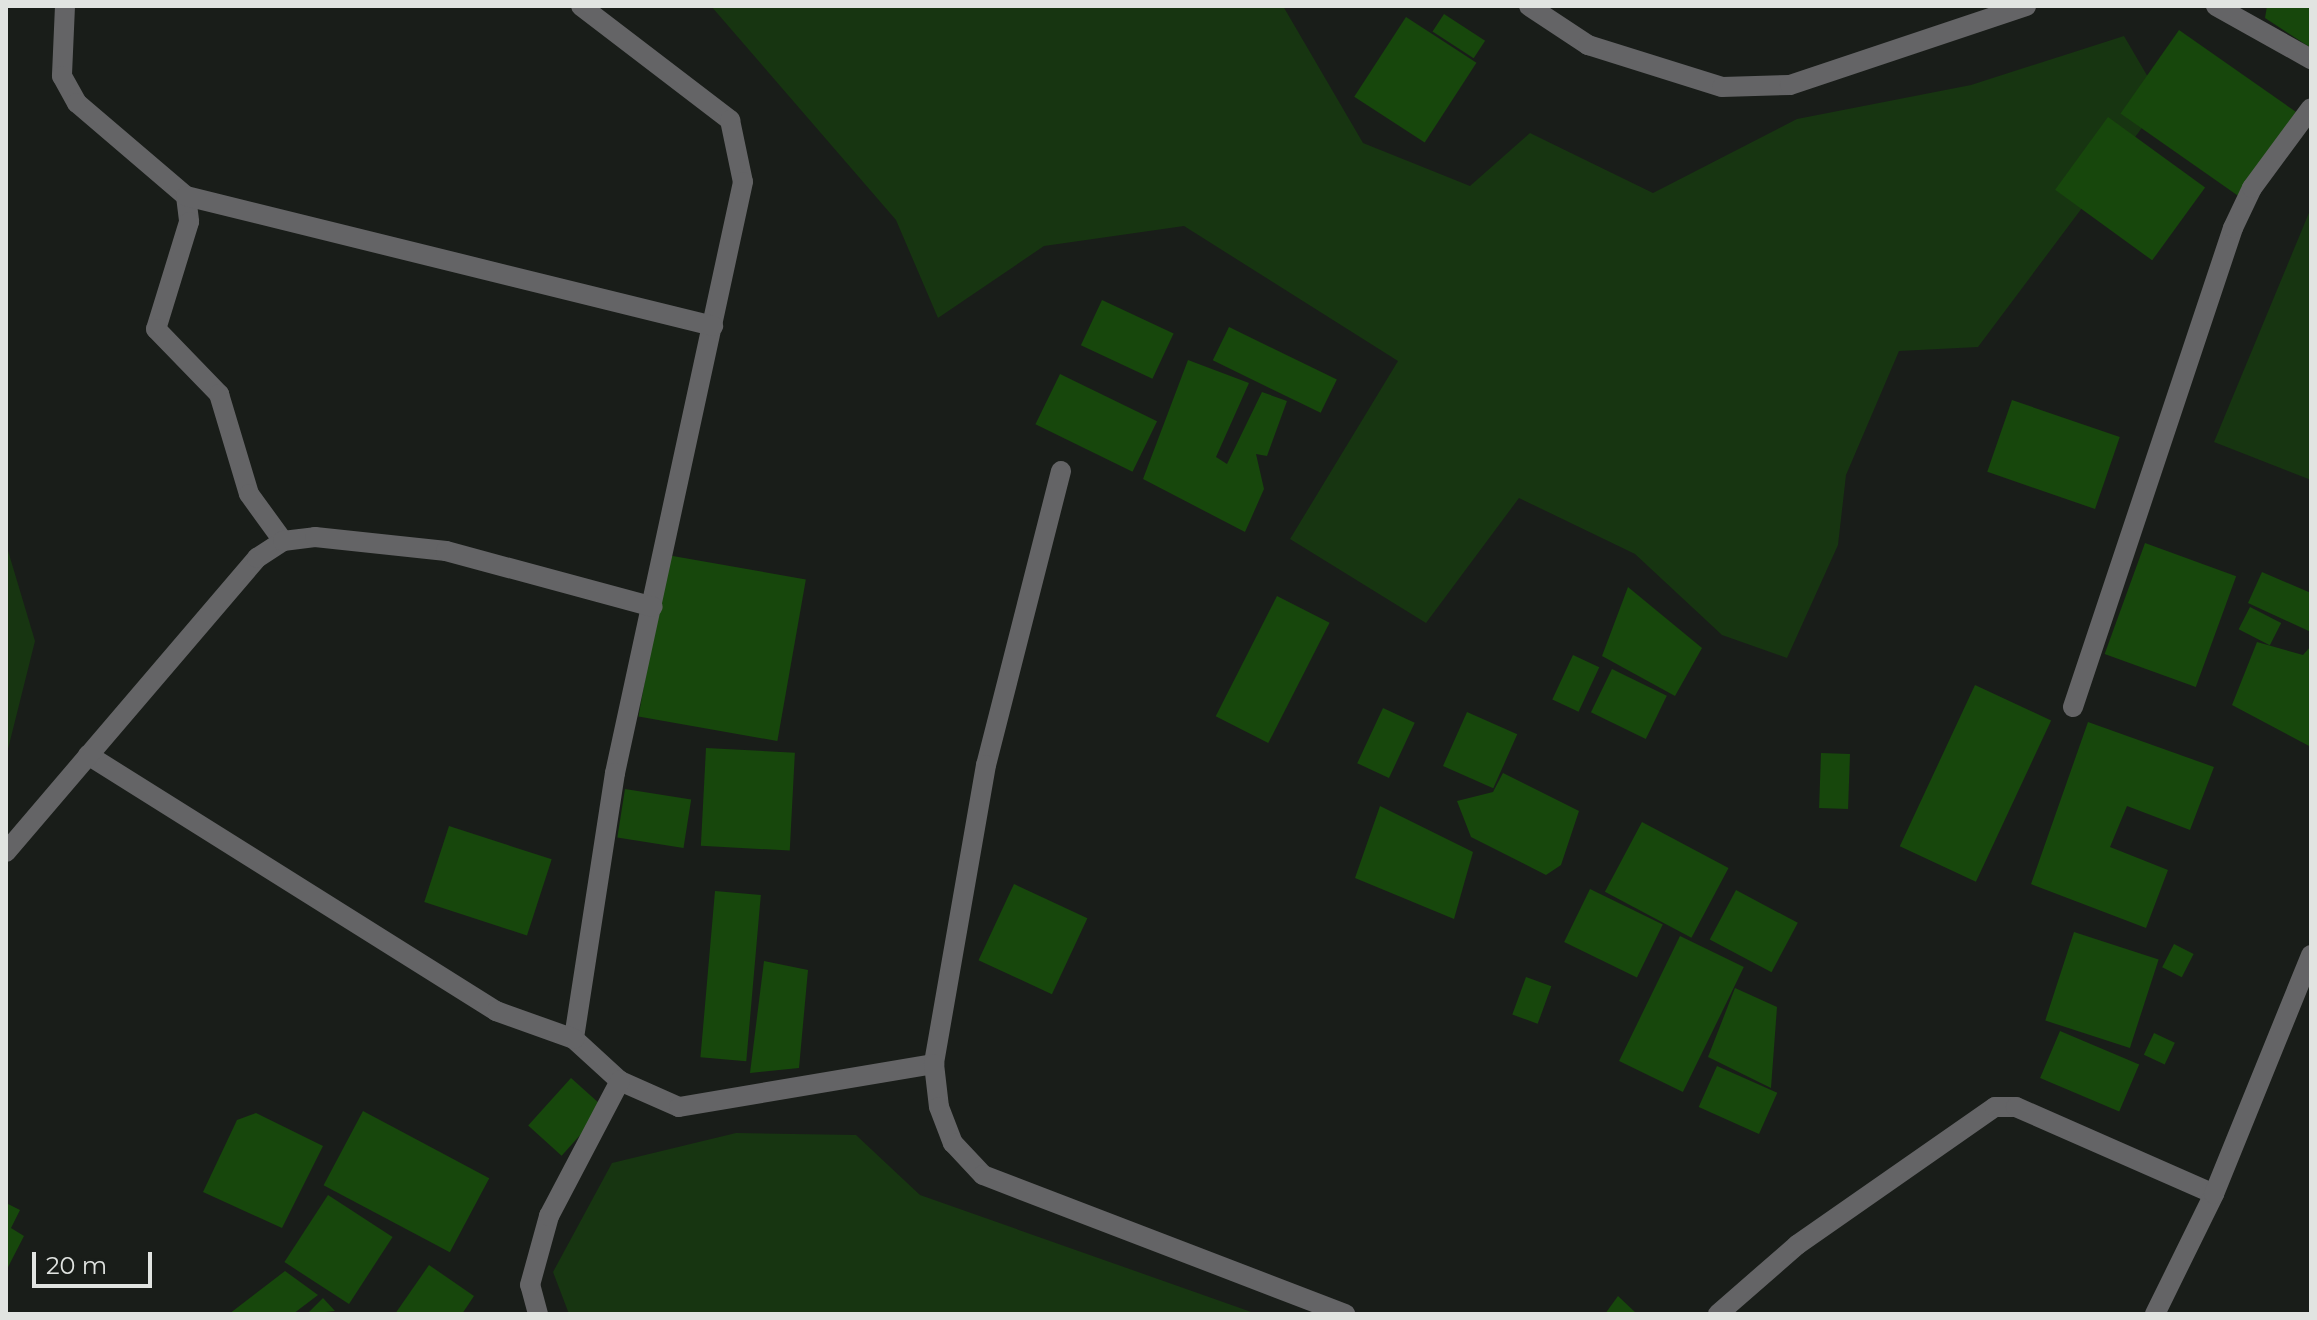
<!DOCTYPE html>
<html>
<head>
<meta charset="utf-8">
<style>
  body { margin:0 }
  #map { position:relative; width:2317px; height:1320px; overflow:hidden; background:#191d19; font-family:Montserrat,sans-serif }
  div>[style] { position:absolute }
  .green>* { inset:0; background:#173511 }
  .building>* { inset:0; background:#17470c; transform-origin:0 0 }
  .street>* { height:20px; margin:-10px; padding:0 10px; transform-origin:10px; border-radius:10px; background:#646466 }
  span { translate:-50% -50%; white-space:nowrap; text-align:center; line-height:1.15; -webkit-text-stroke:6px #191d19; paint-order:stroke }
  .frame { position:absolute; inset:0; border:8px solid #e1e4e1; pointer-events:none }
  .scale { position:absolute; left:32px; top:1252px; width:120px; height:36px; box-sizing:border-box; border:4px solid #e1e4e1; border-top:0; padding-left:10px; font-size:24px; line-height:28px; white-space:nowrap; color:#e1e4e1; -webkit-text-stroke:6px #191d19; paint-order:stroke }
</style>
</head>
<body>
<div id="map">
  <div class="green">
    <i style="clip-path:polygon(711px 6px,1283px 6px,1363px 143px,1470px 186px,1530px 133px,1653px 193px,1797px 119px,1971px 85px,2124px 36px,2162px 101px,1978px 347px,1899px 351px,1846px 475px,1838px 545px,1787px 658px,1722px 635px,1635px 554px,1519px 498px,1426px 623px,1290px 539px,1398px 361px,1184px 226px,1044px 246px,938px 318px,896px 220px)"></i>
    <i style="clip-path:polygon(2311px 208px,2311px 480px,2214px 442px)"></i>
    <i style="clip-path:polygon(6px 544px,35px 641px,6px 757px)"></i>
    <i style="clip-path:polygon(736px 1133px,856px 1135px,920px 1195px,1257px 1314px,569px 1314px,553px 1272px,612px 1163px)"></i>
  </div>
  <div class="building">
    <i style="clip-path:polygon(2267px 6px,2311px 6px,2311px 48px,2265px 18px)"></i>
    <i style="left:1444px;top:14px;width:49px;height:21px;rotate:33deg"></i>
    <i style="left:1406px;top:17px;width:84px;height:95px;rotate:33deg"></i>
    <i style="left:2179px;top:30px;width:143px;height:102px;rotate:35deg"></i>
    <i style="left:2108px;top:117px;width:120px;height:90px;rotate:36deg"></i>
    <i style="left:1102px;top:300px;width:79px;height:50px;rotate:25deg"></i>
    <i style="left:1229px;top:327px;width:120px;height:37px;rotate:26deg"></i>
    <i style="clip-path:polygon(1188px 360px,1249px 383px,1216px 457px,1227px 464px,1262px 392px,1287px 401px,1267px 456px,1256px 454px,1264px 489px,1245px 532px,1143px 479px)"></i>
    <i style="left:1060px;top:374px;width:108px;height:56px;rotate:26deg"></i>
    <i style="left:2012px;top:400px;width:114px;height:76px;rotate:19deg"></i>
    <i style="left:2145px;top:543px;width:97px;height:118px;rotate:20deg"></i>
    <i style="left:667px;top:555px;width:141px;height:164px;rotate:10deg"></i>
    <i style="clip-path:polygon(2262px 572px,2311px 593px,2311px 632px,2248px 603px)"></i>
    <i style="clip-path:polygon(1628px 587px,1702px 648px,1675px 696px,1602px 656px)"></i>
    <i style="left:1277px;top:596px;width:59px;height:135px;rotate:27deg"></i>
    <i style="left:2250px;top:607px;width:35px;height:25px;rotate:27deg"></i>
    <i style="clip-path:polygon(2257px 642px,2303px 655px,2311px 646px,2311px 747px,2232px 705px)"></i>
    <i style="left:1573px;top:655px;width:29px;height:49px;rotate:25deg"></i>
    <i style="left:1612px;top:669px;width:61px;height:48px;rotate:26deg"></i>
    <i style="left:1975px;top:685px;width:84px;height:178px;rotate:25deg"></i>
    <i style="left:1383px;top:708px;width:35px;height:61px;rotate:25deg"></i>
    <i style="left:1467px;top:712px;width:55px;height:59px;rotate:24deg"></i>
    <i style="clip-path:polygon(2088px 722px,2214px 767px,2190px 830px,2127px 806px,2110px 847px,2168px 870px,2146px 928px,2031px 884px)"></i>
    <i style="left:706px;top:748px;width:89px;height:98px;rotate:3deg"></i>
    <i style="left:1821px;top:753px;width:29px;height:55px;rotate:2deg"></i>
    <i style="clip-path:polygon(1503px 773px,1579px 811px,1561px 865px,1546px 875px,1471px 837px,1457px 801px,1493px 792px)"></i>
    <i style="left:625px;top:789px;width:67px;height:49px;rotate:9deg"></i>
    <i style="clip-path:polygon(1380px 806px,1473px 852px,1454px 919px,1355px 878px)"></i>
    <i style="left:1642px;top:822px;width:98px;height:79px;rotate:28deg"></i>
    <i style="left:449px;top:826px;width:108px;height:80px;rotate:18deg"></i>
    <i style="left:1014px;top:884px;width:81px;height:84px;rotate:25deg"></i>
    <i style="left:1590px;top:889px;width:81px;height:59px;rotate:26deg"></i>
    <i style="left:1736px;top:890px;width:70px;height:56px;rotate:28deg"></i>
    <i style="left:715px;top:891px;width:46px;height:167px;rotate:5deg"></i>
    <i style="left:2074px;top:932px;width:89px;height:93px;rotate:18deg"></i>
    <i style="left:1680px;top:936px;width:71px;height:139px;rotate:26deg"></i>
    <i style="left:2174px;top:944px;width:22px;height:26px;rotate:27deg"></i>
    <i style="clip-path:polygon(764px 961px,808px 970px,799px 1068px,750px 1073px)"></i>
    <i style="left:1526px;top:977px;width:27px;height:40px;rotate:20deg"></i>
    <i style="clip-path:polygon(1735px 988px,1777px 1007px,1771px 1088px,1708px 1057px)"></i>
    <i style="left:2060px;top:1031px;width:86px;height:51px;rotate:23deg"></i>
    <i style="left:2154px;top:1033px;width:23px;height:24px;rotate:25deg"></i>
    <i style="left:1717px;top:1066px;width:66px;height:45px;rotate:24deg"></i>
    <i style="left:571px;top:1078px;width:45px;height:64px;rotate:42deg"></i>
    <i style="left:363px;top:1111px;width:143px;height:84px;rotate:28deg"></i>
    <i style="clip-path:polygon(256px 1113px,323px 1146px,282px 1228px,203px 1192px,237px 1120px)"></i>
    <i style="left:328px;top:1195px;width:77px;height:80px;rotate:33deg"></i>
    <i style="clip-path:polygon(6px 1203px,20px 1210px,11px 1228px,24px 1236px,6px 1271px)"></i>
    <i style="clip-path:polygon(429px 1265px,474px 1296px,462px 1314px,395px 1314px)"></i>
    <i style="clip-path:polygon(285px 1271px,318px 1295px,293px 1314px,229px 1314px)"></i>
    <i style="clip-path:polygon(1618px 1296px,1637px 1314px,1605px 1314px)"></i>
    <i style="clip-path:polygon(323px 1298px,335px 1311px,307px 1314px)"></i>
  </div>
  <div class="street">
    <i style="left:65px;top:6px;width:70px;rotate:92.5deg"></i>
    <i style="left:62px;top:76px;width:31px;rotate:61deg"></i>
    <i style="left:77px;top:103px;width:143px;rotate:40.5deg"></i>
    <i style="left:186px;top:196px;width:26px;rotate:83deg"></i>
    <i style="left:189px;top:222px;width:112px;rotate:107.1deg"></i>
    <i style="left:156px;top:329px;width:91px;rotate:45.9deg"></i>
    <i style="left:219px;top:394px;width:104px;rotate:73.3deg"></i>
    <i style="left:249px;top:494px;width:58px;rotate:54.1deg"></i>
    <i style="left:581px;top:6px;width:188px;rotate:37.4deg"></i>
    <i style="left:730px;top:120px;width:63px;rotate:78.2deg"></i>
    <i style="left:743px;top:182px;width:605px;rotate:102.22deg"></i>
    <i style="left:615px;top:773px;width:269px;rotate:98.8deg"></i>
    <i style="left:574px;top:1039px;width:62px;rotate:42.4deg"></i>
    <i style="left:620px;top:1081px;width:64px;rotate:23.8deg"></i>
    <i style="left:679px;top:1107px;width:259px;rotate:-9.6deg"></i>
    <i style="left:1529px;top:6px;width:71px;rotate:33.5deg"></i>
    <i style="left:1588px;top:45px;width:140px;rotate:17.4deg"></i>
    <i style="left:1722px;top:87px;width:68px;rotate:-1.7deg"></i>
    <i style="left:1790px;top:85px;width:249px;rotate:-18.5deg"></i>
    <i style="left:2216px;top:6px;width:109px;rotate:29.2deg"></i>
    <i style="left:186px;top:196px;width:543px;rotate:13.86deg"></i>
    <i style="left:1061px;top:471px;width:303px;rotate:104.3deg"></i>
    <i style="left:986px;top:765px;width:303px;rotate:99.9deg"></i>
    <i style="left:934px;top:1064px;width:43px;rotate:83.4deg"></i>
    <i style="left:939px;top:1107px;width:39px;rotate:69deg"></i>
    <i style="left:953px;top:1143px;width:44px;rotate:46.8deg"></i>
    <i style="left:983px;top:1175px;width:388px;rotate:21deg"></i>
    <i style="left:2073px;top:707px;width:505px;rotate:-71.53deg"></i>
    <i style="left:2233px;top:228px;width:44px;rotate:-64.6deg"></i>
    <i style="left:2252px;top:188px;width:99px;rotate:-53.6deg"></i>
    <i style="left:88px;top:755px;width:482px;rotate:32.1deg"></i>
    <i style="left:496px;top:1011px;width:83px;rotate:19.7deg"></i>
    <i style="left:6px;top:852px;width:387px;rotate:-49.5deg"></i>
    <i style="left:257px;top:558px;width:31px;rotate:-33deg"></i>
    <i style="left:283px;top:541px;width:32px;rotate:-7deg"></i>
    <i style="left:315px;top:537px;width:132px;rotate:6.1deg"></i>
    <i style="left:446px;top:551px;width:214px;rotate:15.1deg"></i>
    <i style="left:538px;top:1314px;width:30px;rotate:-105deg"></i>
    <i style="left:530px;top:1285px;width:72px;rotate:-74.6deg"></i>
    <i style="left:549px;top:1216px;width:153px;rotate:-62.3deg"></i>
    <i style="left:1718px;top:1314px;width:105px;rotate:-41.1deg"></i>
    <i style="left:1797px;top:1245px;width:241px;rotate:-34.9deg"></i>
    <i style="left:1995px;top:1107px;width:21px"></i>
    <i style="left:2016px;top:1107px;width:216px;rotate:23.7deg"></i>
    <i style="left:2155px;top:1314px;width:134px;rotate:-63.8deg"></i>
    <i style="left:2214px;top:1194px;width:258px;rotate:-67.9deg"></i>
  </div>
  <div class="frame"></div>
  <div class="scale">20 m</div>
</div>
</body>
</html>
